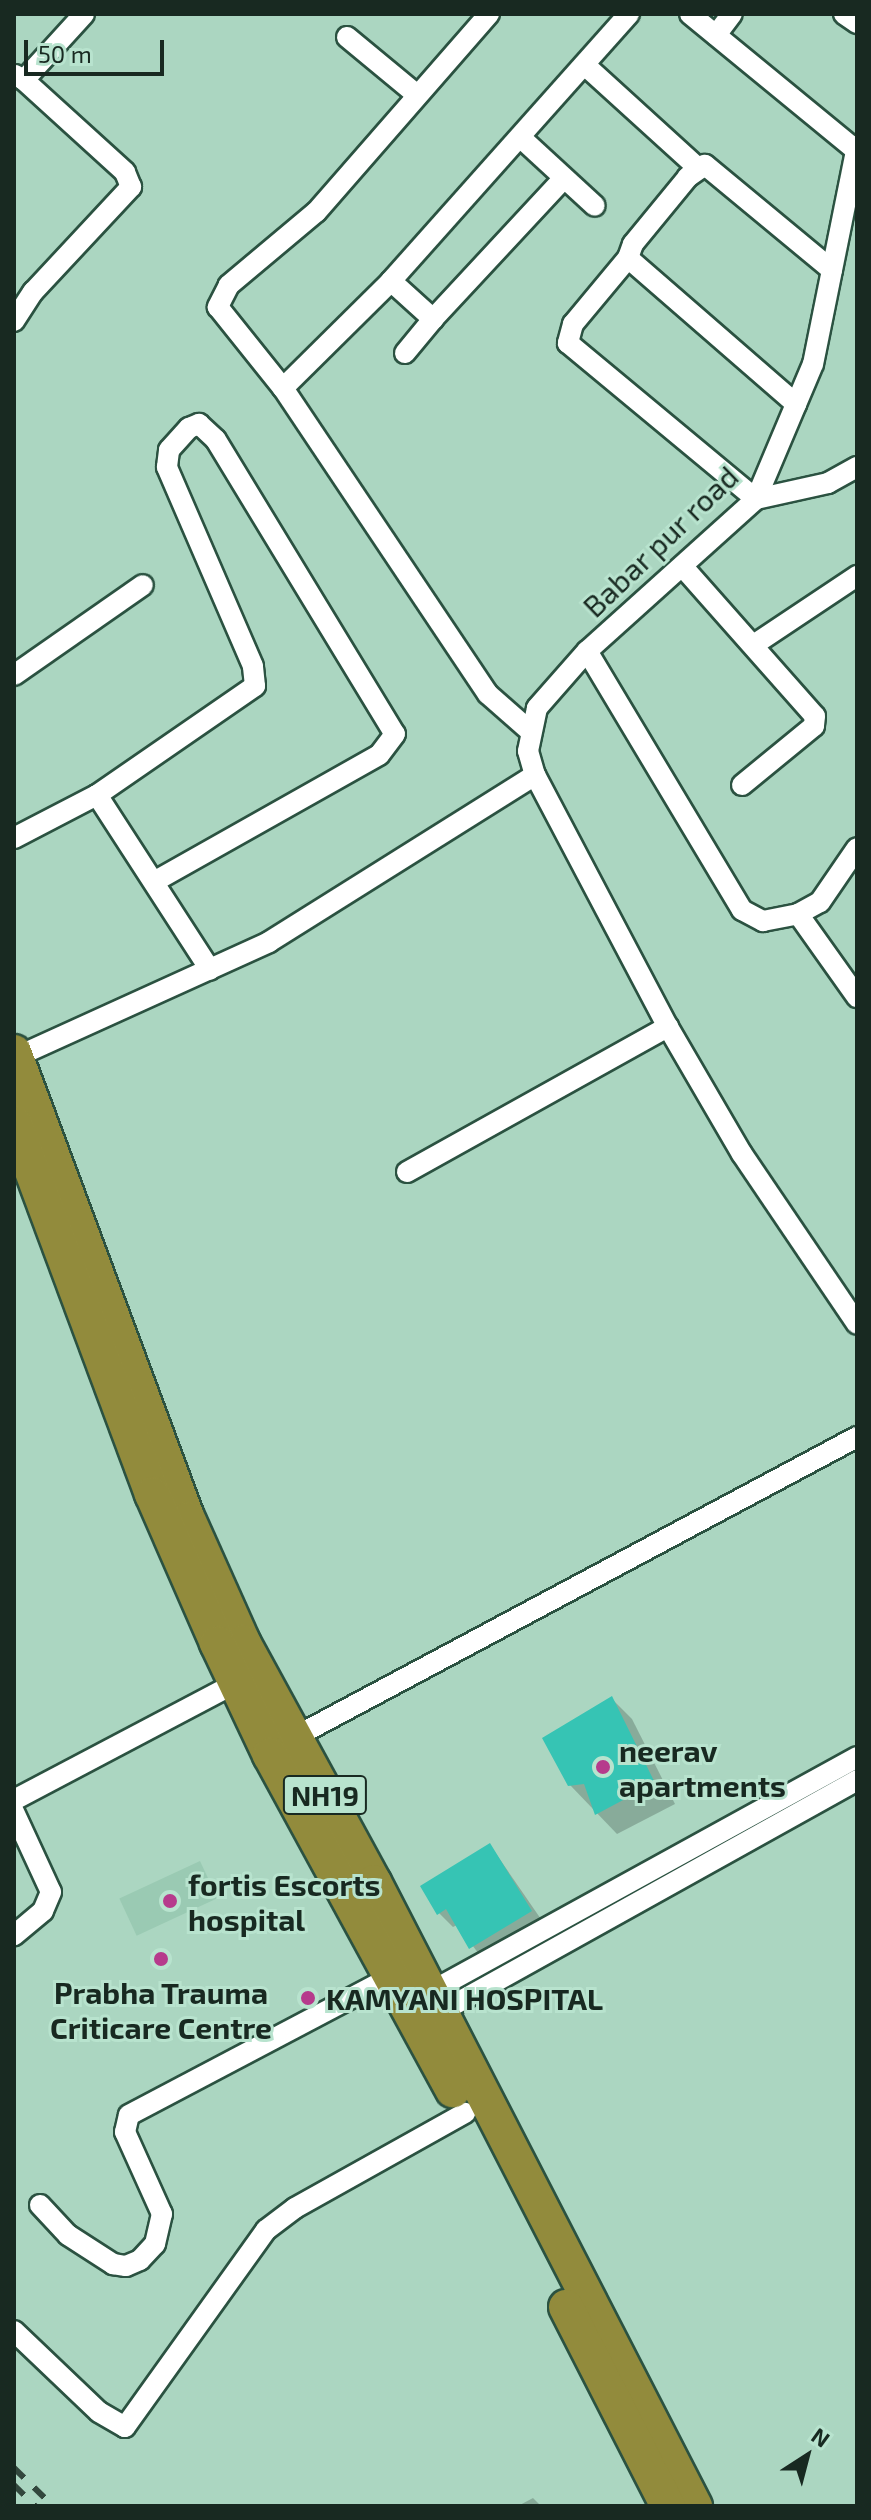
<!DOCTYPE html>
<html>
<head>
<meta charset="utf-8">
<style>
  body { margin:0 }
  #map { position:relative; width:871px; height:2520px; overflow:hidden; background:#abd6c1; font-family:"Exo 2",sans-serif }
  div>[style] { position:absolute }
  .built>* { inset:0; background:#9acab3; transform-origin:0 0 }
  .shadow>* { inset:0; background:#0003 }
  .building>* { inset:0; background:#36c4b4 }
  .roads { filter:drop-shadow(2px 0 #2b5241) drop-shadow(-2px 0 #2b5241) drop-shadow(0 2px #2b5241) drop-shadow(0 -2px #2b5241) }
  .street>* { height:20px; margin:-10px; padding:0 10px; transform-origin:10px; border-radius:10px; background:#fff }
  .highway>* { height:34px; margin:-17px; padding:0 17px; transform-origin:17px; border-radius:17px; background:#928b3c }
  .rail>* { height:6px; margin-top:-3px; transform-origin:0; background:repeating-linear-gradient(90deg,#32473d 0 14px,transparent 0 28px) }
  .dots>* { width:22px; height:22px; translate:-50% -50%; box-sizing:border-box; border:4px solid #b8e3ce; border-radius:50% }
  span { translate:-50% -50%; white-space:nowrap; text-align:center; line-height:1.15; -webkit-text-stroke:6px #b8e3ce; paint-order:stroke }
  .shield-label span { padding:2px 6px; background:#b8e3ce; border:2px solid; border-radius:6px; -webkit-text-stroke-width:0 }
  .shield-label { font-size:28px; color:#182921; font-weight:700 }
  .street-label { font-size:30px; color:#182921 }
  .poi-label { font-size:30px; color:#182921; font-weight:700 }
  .left { translate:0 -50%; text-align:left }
  .frame { position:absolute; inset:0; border:16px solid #182921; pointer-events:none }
  .north { position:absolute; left:767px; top:2416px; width:80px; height:80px; -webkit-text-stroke:6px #b8e3ce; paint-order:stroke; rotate:36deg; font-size:22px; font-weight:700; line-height:32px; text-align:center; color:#182921 }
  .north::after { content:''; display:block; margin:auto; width:28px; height:36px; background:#182921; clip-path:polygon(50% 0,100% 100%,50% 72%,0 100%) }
  .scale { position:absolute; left:24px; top:40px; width:140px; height:36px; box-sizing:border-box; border:4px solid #182921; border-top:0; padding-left:10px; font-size:24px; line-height:28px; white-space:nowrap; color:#182921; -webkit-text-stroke:6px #b8e3ce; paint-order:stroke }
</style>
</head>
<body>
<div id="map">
  <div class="built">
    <i style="left:200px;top:1861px;width:41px;height:89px;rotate:65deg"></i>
  </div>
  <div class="shadow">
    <i style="clip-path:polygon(611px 1698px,632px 1719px,675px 1804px,617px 1834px,570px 1785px)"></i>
    <i style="clip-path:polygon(490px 1845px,545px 1925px,485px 1962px,457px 1925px,453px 1927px,439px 1913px)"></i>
    <i style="clip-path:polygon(533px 2498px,541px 2506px,518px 2506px)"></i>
  </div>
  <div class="building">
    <i style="clip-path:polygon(612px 1696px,655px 1783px,595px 1815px,584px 1784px,568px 1786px,542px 1738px)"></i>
    <i style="clip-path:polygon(490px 1843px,532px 1911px,469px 1949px,446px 1909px,437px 1915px,420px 1886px)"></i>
  </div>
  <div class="roads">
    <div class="street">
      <i style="left:489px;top:14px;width:263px;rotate:131.1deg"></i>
      <i style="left:316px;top:212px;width:114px;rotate:140deg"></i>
      <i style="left:229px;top:285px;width:25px;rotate:117deg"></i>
      <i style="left:218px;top:307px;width:104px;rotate:51.3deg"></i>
      <i style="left:283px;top:388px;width:368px;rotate:56.2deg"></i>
      <i style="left:488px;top:694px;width:55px;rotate:41.3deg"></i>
      <i style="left:690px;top:14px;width:216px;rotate:39.4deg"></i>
      <i style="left:844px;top:14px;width:16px;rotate:35deg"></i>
      <i style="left:716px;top:35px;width:26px;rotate:-53deg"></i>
      <i style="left:347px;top:37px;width:91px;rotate:39.6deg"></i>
      <i style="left:587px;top:67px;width:150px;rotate:42.3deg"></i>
      <i style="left:15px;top:75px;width:10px;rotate:29deg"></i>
      <i style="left:24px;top:80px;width:89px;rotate:-47.7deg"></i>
      <i style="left:521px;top:138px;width:100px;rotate:42.6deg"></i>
      <i style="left:857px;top:146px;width:222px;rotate:101.4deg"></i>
      <i style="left:813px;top:364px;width:147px;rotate:112.9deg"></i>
      <i style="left:756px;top:499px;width:227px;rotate:138deg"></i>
      <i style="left:587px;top:651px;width:76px;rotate:131.3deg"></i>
      <i style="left:537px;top:708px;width:44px;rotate:101.8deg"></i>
      <i style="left:528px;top:751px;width:25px;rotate:74deg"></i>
      <i style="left:535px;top:775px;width:285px;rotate:62.2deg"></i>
      <i style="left:668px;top:1027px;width:147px;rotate:59.8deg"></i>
      <i style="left:742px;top:1154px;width:205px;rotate:55.9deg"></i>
      <i style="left:628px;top:258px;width:223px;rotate:41deg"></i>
      <i style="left:832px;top:270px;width:165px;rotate:-140.4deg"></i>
      <i style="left:705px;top:165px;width:21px;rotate:145deg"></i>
      <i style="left:688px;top:177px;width:87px;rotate:129.4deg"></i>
      <i style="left:633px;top:244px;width:15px;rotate:110deg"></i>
      <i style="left:628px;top:258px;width:86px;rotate:129.8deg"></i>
      <i style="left:573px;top:324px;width:20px;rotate:105deg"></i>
      <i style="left:568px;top:343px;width:244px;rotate:39.7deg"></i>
      <i style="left:756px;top:499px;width:74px;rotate:-12.5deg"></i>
      <i style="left:828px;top:483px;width:33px;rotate:-29deg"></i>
      <i style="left:391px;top:281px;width:57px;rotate:42.1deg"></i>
      <i style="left:433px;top:319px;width:192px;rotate:-47.1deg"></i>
      <i style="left:14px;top:321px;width:35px;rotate:-57deg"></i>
      <i style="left:33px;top:292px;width:144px;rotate:-47deg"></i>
      <i style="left:131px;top:187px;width:16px;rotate:-112deg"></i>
      <i style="left:125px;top:172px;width:137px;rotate:-137.7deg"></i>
      <i style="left:405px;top:353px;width:44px;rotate:-50.5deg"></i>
      <i style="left:283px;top:388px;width:152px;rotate:-44.7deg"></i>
      <i style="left:391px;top:281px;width:358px;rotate:-48.3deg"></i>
      <i style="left:683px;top:567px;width:199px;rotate:48.5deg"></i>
      <i style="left:815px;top:716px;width:10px;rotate:96deg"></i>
      <i style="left:814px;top:726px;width:93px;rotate:140.7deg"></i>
      <i style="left:755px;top:644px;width:123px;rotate:-33.7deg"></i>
      <i style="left:587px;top:651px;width:302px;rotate:59.1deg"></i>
      <i style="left:742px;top:910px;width:24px;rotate:28deg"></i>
      <i style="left:763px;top:921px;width:36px;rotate:-11deg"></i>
      <i style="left:798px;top:914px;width:102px;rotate:54.6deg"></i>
      <i style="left:14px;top:675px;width:157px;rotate:-34.9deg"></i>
      <i style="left:97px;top:795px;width:192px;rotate:-34.6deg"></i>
      <i style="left:255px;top:686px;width:20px;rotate:-96deg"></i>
      <i style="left:253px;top:666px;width:217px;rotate:-113.4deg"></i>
      <i style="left:167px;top:467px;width:17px;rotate:-83deg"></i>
      <i style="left:169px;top:450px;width:30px;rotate:-48deg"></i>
      <i style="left:189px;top:428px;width:11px;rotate:-22deg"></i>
      <i style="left:199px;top:424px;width:23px;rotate:43deg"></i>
      <i style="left:216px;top:440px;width:344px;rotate:58.7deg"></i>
      <i style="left:395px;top:734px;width:26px;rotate:127deg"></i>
      <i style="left:379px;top:755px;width:258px;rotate:150.6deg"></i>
      <i style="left:14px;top:838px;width:93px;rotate:-27.4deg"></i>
      <i style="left:97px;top:795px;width:208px;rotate:57.1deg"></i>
      <i style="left:798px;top:914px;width:25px;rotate:-29deg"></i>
      <i style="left:820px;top:902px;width:65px;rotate:-55.6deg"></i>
      <i style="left:16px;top:1057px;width:278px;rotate:-24.4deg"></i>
      <i style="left:269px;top:942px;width:314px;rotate:-32.1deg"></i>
      <i style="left:407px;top:1172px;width:299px;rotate:-29.1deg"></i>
      <i style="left:293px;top:1738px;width:639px;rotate:-28.09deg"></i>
      <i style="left:14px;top:1800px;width:251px;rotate:-27.8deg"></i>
      <i style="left:14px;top:1812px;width:88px;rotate:65.2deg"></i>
      <i style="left:51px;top:1892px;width:21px;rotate:113deg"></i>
      <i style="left:43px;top:1911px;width:38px;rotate:140deg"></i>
      <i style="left:430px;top:1992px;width:487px;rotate:-28.8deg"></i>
      <i style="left:439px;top:2013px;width:479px;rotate:-29.1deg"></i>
      <i style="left:40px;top:2205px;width:41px;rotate:47deg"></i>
      <i style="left:68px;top:2235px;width:54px;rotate:32.8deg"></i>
      <i style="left:113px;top:2264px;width:13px;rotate:9deg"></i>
      <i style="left:126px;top:2266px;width:15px;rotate:-23deg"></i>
      <i style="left:140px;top:2260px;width:22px;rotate:-47deg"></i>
      <i style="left:155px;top:2244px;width:31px;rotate:-77deg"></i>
      <i style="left:162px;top:2214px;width:90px;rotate:-114.3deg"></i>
      <i style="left:125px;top:2132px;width:17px;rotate:-77deg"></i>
      <i style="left:129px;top:2115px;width:298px;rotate:-27.8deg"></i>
      <i style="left:14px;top:2331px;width:117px;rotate:43.6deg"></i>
      <i style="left:99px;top:2412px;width:30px;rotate:30deg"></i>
      <i style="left:125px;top:2427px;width:242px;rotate:-54.4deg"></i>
      <i style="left:266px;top:2230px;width:36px;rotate:-37deg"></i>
      <i style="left:295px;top:2208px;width:195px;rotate:-29.2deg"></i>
    </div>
    <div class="highway">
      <i style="left:14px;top:1052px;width:498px;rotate:69.6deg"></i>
      <i style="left:188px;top:1519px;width:135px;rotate:65.9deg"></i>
      <i style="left:243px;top:1642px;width:273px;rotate:61.4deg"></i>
      <i style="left:374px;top:1882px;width:702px;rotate:62.78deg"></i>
      <i style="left:14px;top:1123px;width:396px;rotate:69.6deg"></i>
      <i style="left:152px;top:1494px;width:163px;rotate:66.4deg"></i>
      <i style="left:217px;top:1643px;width:124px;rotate:64.7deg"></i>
      <i style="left:270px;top:1755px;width:382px;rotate:61.4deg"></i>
      <i style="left:566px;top:2307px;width:224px;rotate:62.9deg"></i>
    </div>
  </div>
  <div class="rail">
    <i style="left:14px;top:2468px;width:54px;rotate:44.3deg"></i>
    <i style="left:14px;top:2485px;width:30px;rotate:45deg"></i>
  </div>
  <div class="dots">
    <i style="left:603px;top:1767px;background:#b63b8c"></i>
    <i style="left:170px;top:1901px;background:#b63b8c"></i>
    <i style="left:161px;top:1959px;background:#b63b8c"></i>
    <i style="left:308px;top:1998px;background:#b63b8c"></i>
  </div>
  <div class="shield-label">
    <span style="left:325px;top:1795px">NH19</span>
  </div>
  <div class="street-label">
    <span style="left:660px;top:541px;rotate:-44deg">Babar pur road</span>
  </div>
  <div class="poi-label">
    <span class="left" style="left:619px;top:1767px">neerav<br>apartments</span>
    <span class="left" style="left:188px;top:1901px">fortis Escorts<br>hospital</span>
    <span style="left:161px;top:2009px">Prabha Trauma<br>Criticare Centre</span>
    <span class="left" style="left:326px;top:1998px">KAMYANI HOSPITAL</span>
  </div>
  <div class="frame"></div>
  <div class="north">N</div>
  <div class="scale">50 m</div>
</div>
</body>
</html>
